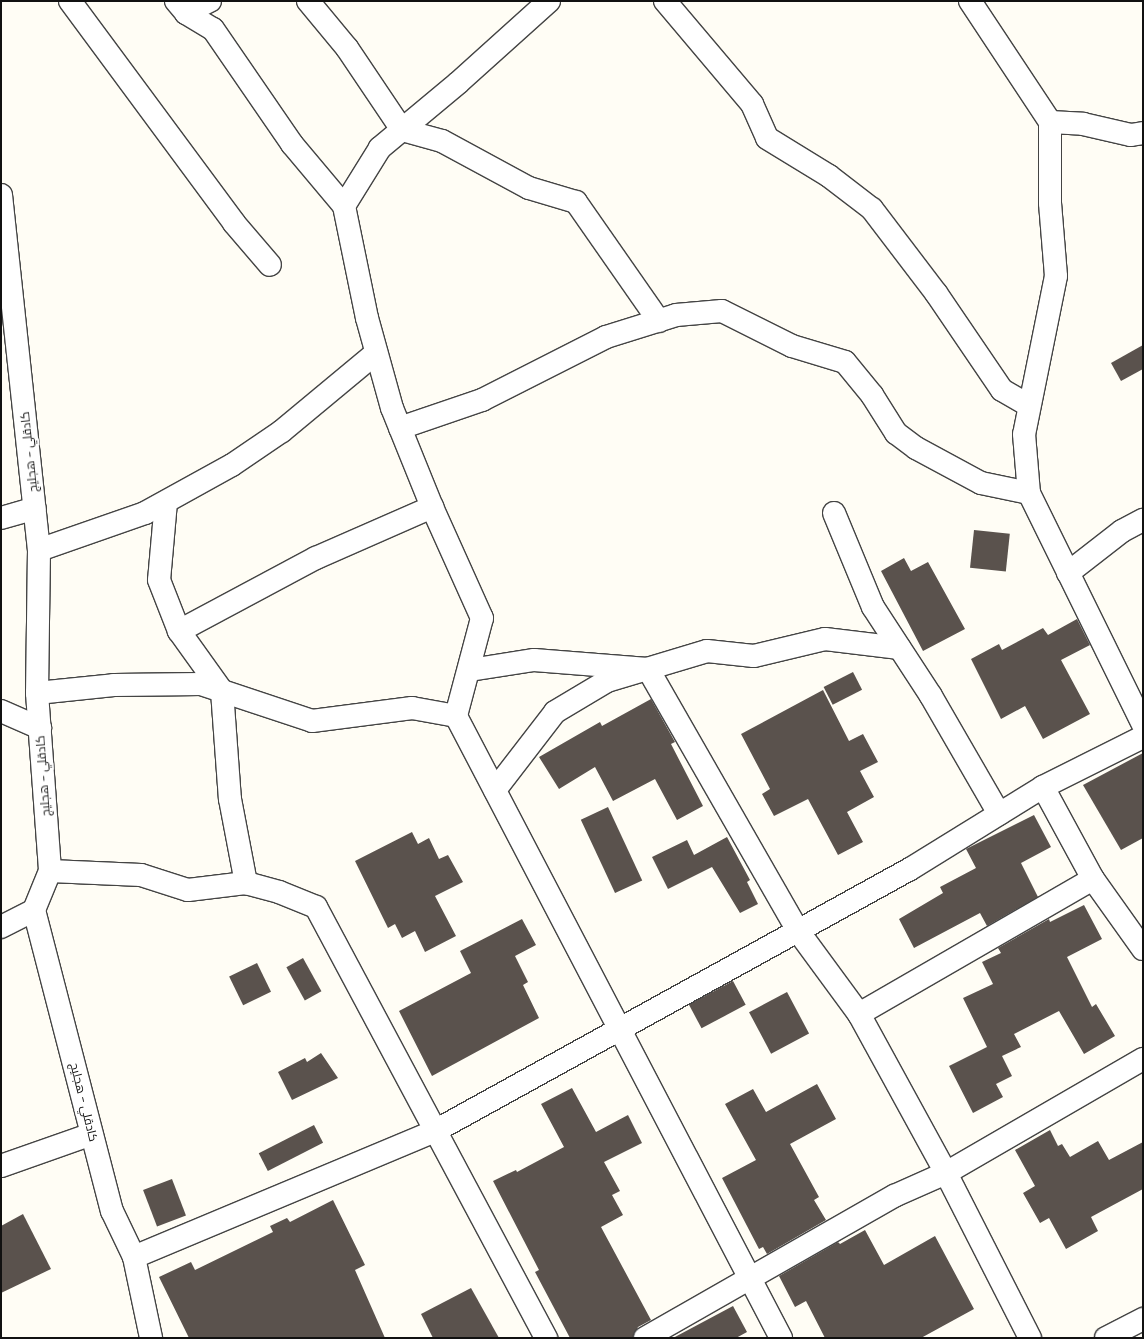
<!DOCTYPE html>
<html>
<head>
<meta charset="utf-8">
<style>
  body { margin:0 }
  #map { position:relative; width:1144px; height:1339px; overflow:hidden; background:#fffdf5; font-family:Merriweather,Cairo,serif }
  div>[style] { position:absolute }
  .building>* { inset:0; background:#5a524d; transform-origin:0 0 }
  .roads { filter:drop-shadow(1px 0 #444) drop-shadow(-1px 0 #444) drop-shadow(0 1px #444) drop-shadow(0 -1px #444) }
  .minor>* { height:22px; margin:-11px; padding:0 11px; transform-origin:11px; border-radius:11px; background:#fff }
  span { translate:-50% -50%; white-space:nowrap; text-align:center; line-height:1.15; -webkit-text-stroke:4px #fff; paint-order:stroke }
  .street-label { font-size:12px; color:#111 }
  .frame { position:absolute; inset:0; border:2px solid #111; pointer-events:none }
</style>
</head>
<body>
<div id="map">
  <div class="building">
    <i style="clip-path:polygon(1143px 345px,1143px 369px,1121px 381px,1111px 363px)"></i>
    <i style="left:974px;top:530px;width:36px;height:38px;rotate:6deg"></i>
    <i style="clip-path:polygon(904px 558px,911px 571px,928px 562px,965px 629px,923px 651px,881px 571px)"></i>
    <i style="clip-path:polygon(1077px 619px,1090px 645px,1061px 660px,1090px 714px,1043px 739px,1025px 706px,1001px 719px,971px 659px,999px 644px,1002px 650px,1043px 628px,1048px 635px)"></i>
    <i style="left:853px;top:672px;width:20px;height:33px;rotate:63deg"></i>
    <i style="clip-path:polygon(823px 690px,849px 741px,863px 734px,878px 762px,860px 771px,874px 797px,847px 812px,863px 842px,838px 855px,808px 799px,774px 816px,762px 794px,770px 789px,741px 734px)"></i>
    <i style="clip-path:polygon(651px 699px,675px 742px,671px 744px,703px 806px,677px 820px,655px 779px,613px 801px,595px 767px,559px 789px,539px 757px,600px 722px,602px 726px)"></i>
    <i style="clip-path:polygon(1143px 753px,1143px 838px,1121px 850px,1083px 785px)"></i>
    <i style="left:608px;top:807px;width:81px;height:30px;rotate:65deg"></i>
    <i style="clip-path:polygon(1034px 815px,1051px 847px,1021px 863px,1038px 897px,987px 926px,980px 913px,914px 948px,899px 919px,943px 893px,940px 887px,976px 868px,966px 849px)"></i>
    <i style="clip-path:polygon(412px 832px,418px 844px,429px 838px,439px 859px,448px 855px,463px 882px,435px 896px,456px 936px,425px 952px,415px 931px,402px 938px,395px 924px,388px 928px,355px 861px)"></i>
    <i style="clip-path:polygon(727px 837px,750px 880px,747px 882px,758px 904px,740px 913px,712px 867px,668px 889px,652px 857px,687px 840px,694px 855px)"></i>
    <i style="clip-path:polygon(1084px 905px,1102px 939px,1067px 957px,1092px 1007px,1096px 1004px,1115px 1036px,1084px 1054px,1059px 1011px,1014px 1034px,1021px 1047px,1002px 1056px,1012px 1076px,996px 1084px,1003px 1097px,973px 1113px,949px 1066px,987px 1047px,963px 998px,993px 984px,982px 962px,1001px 953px,998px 948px,1049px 919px,1050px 922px)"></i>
    <i style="clip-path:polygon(522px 919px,536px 945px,515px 956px,528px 982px,523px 985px,539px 1018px,432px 1076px,399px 1011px,471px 973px,460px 951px)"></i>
    <i style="left:303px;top:958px;width:38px;height:19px;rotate:61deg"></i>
    <i style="left:257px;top:963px;width:32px;height:31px;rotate:64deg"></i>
    <i style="left:733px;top:981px;width:27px;height:50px;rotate:62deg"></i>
    <i style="left:787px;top:992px;width:47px;height:43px;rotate:62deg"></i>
    <i style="clip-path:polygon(321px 1053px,338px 1078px,292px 1100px,278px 1072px,305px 1058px,307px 1062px)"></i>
    <i style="clip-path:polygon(817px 1084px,836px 1119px,790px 1144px,819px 1197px,814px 1200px,826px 1220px,767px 1254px,763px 1247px,759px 1249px,722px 1178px,756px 1160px,725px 1104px,753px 1089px,766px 1112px)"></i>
    <i style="clip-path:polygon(572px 1088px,596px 1132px,628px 1115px,642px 1143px,604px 1162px,620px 1191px,612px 1195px,623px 1215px,601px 1227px,651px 1320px,638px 1327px,633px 1338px,570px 1338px,535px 1272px,539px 1270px,493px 1181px,516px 1170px,517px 1172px,564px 1147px,541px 1104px)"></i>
    <i style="left:314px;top:1125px;width:20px;height:62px;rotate:63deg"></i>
    <i style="clip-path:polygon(1050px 1130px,1058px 1146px,1062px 1144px,1070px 1157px,1098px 1141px,1109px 1160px,1143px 1142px,1143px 1189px,1091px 1217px,1098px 1231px,1066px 1249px,1049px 1218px,1040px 1223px,1023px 1193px,1035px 1186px,1015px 1150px)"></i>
    <i style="left:172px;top:1179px;width:39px;height:31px;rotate:69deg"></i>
    <i style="clip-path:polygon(333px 1200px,365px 1265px,355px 1270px,385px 1338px,189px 1338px,159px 1277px,191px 1262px,195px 1270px,273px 1232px,270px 1226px,287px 1218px,290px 1222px)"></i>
    <i style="clip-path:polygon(23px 1214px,51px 1269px,1px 1293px,1px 1226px)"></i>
    <i style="clip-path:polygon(865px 1230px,884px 1265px,935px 1236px,974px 1309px,921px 1338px,825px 1338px,806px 1301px,795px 1307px,779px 1276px,838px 1242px,840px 1244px)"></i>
    <i style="clip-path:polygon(471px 1288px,499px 1338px,433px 1338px,421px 1314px)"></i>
    <i style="clip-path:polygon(733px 1306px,747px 1332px,736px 1338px,673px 1338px)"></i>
  </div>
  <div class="roads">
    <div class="minor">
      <i style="left:70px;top:1px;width:276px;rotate:53.5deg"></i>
      <i style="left:234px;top:223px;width:55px;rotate:49.4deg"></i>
      <i style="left:176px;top:1px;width:16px;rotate:50deg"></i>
      <i style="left:186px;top:13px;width:31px;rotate:31deg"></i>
      <i style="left:213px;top:29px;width:140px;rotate:55.5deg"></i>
      <i style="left:292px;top:144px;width:81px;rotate:50deg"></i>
      <i style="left:308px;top:1px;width:61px;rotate:50.3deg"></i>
      <i style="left:347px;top:48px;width:99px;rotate:56.1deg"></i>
      <i style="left:402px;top:130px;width:41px;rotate:15.4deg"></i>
      <i style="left:442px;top:141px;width:99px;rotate:28.4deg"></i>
      <i style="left:529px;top:188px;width:49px;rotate:16.6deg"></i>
      <i style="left:576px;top:202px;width:145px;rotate:55.1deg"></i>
      <i style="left:549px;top:1px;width:122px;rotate:138deg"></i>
      <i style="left:458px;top:83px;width:102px;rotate:140.2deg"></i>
      <i style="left:380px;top:148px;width:68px;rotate:121.8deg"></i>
      <i style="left:344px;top:206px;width:114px;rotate:78.4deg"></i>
      <i style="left:367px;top:318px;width:93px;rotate:74.5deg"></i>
      <i style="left:392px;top:408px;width:107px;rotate:68deg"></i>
      <i style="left:432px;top:507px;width:122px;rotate:65.8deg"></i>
      <i style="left:482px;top:618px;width:101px;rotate:104.9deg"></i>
      <i style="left:456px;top:716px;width:702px;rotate:62.41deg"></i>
      <i style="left:665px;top:1px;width:135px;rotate:49.8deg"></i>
      <i style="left:752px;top:104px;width:37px;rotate:66deg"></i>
      <i style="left:767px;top:138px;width:73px;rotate:31.5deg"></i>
      <i style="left:829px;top:176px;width:54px;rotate:37.5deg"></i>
      <i style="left:872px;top:209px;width:106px;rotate:52.7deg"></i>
      <i style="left:936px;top:293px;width:117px;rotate:55.8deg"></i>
      <i style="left:1002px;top:390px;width:30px;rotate:30deg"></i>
      <i style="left:970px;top:1px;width:145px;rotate:56.5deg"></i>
      <i style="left:1050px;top:122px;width:81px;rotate:90deg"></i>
      <i style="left:1050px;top:203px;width:73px;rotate:85.3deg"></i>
      <i style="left:1056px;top:276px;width:161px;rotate:101.4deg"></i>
      <i style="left:1024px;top:434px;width:59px;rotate:85.2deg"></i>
      <i style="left:1029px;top:493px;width:258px;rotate:63.8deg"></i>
      <i style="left:186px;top:13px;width:27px;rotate:-27deg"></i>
      <i style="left:1050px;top:122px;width:33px;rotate:3deg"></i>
      <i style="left:1083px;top:124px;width:49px;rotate:12.9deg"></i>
      <i style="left:1131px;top:135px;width:12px;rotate:-9deg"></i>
      <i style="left:1px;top:195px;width:357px;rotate:83.9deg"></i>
      <i style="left:39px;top:550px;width:143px;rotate:90.8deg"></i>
      <i style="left:37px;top:693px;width:178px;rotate:85.8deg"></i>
      <i style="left:50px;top:871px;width:42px;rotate:112.3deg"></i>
      <i style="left:34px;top:910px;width:311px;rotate:75.5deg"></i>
      <i style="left:112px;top:1211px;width:51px;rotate:64.4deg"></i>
      <i style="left:134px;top:1257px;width:83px;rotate:78.1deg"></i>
      <i style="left:400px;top:428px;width:87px;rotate:-18.9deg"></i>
      <i style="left:482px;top:400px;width:139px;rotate:-26.9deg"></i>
      <i style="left:606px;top:337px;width:73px;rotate:-17.4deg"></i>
      <i style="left:676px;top:315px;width:46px;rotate:-5deg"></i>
      <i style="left:722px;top:311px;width:78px;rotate:26.6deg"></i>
      <i style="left:792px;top:346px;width:55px;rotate:16.8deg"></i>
      <i style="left:845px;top:362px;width:43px;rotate:50.7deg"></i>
      <i style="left:872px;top:395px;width:45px;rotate:57.7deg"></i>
      <i style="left:896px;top:433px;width:25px;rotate:37deg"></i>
      <i style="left:916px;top:448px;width:74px;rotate:28.3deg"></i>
      <i style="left:981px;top:483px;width:49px;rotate:11.8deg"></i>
      <i style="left:166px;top:502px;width:78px;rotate:95.1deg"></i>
      <i style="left:159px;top:580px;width:55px;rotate:68.6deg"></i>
      <i style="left:179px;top:631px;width:74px;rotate:54.4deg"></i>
      <i style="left:222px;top:691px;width:108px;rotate:85.8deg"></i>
      <i style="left:230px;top:799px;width:86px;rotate:79.2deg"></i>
      <i style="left:834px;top:513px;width:102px;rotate:67.5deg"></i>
      <i style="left:873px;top:607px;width:106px;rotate:56.9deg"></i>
      <i style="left:931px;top:696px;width:136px;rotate:60deg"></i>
      <i style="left:1px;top:518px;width:35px;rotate:-16deg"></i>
      <i style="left:39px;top:550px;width:112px;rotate:-19.2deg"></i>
      <i style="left:145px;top:513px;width:99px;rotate:-28.9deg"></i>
      <i style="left:232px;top:465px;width:60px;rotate:-34.2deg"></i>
      <i style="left:282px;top:431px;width:122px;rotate:-39.7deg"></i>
      <i style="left:1068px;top:573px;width:68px;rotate:-37.9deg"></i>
      <i style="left:1122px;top:531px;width:24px;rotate:-28deg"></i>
      <i style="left:179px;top:631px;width:155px;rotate:-28.1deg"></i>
      <i style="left:316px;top:558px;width:127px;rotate:-23.7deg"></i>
      <i style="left:470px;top:670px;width:65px;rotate:-8.9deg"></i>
      <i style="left:534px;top:660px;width:114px;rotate:4.5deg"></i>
      <i style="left:648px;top:669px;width:302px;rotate:60.2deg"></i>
      <i style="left:798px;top:931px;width:103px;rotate:53.7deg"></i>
      <i style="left:859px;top:1014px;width:181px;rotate:61.3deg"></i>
      <i style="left:946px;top:1173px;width:185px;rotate:63deg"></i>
      <i style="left:37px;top:693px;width:77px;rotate:-5.9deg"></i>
      <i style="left:114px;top:685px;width:87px;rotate:-0.7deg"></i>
      <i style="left:201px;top:684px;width:117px;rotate:18.4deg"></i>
      <i style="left:312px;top:721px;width:101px;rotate:-7.4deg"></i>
      <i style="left:412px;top:708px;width:45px;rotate:10.3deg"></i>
      <i style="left:1px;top:711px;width:43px;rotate:23.6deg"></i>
      <i style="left:1043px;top:787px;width:105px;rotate:61.5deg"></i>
      <i style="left:1093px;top:879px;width:86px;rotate:54.5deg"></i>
      <i style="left:495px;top:790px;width:98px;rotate:-52.4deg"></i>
      <i style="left:555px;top:712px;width:61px;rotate:-30.8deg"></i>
      <i style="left:607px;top:681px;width:104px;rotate:-16.7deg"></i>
      <i style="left:707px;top:651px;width:47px;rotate:6.1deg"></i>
      <i style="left:754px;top:656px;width:73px;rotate:-13.5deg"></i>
      <i style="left:825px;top:639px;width:75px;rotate:6.9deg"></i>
      <i style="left:50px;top:871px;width:91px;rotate:2.5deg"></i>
      <i style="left:141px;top:875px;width:49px;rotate:17.7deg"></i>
      <i style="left:188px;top:890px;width:58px;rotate:-6.9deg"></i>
      <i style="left:246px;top:883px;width:34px;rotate:15deg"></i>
      <i style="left:279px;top:892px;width:40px;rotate:22deg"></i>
      <i style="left:316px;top:907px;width:489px;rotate:61.9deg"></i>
      <i style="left:1px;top:927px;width:37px;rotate:-27deg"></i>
      <i style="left:859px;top:1014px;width:270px;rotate:-30deg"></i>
      <i style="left:1px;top:1166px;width:96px;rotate:-19.4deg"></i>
      <i style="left:134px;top:1257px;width:326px;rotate:-22.7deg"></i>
      <i style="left:435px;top:1131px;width:542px;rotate:-28.88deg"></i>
      <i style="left:910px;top:869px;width:156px;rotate:-31.7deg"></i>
      <i style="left:1043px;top:787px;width:112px;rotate:-26.6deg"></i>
      <i style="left:645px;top:1338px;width:287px;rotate:-29.7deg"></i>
      <i style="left:894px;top:1196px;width:57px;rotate:-23.9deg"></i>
      <i style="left:946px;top:1173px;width:228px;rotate:-30.1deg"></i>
      <i style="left:1106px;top:1338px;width:42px;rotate:-27.2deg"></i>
    </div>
  </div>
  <div class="street-label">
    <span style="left:29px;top:452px;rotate:-96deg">كادقلي - هجليج</span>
    <span style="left:43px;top:776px;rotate:-94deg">كادقلي - هجليج</span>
    <span style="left:84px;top:1102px;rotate:76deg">كادقلي - هجليج</span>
  </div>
  <div class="frame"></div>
</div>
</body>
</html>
